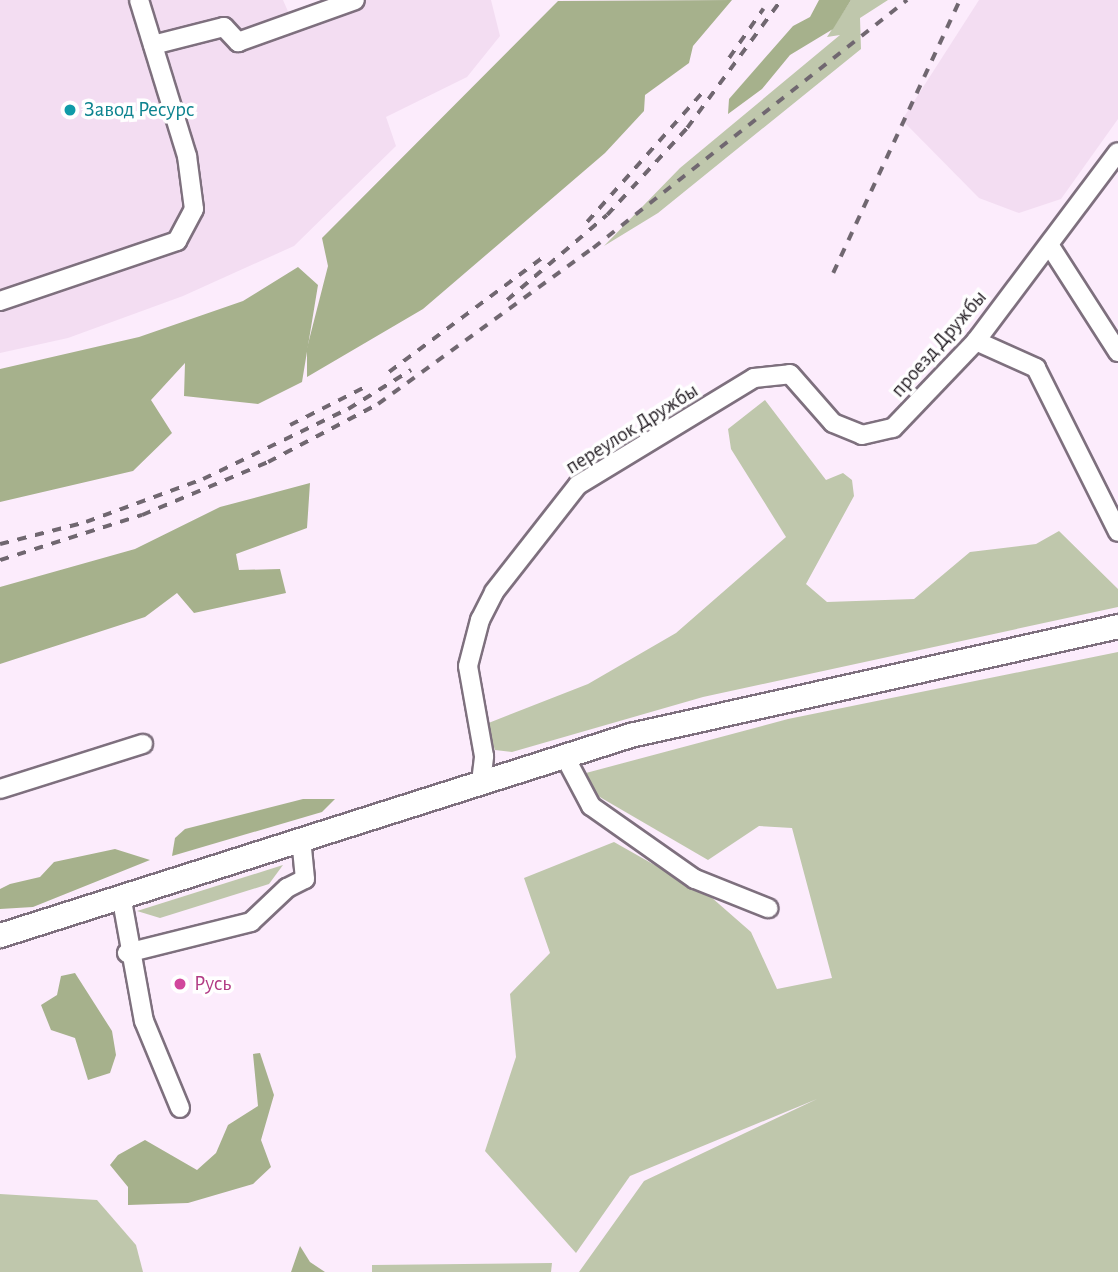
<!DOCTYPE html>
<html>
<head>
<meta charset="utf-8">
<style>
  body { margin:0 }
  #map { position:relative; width:1118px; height:1272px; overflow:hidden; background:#fcecfc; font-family:"Alegreya Sans",sans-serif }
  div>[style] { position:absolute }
  .built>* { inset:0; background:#f3ddf2 }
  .green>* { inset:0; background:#bfc7ac }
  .forest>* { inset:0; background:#a6b18c }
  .roads { filter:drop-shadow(2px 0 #7e707e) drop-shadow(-2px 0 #7e707e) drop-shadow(0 2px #7e707e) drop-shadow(0 -2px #7e707e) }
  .minor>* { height:18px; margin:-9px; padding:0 9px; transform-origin:9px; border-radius:9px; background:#fff }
  .major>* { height:23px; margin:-11.5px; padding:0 11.5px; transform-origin:11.5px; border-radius:11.5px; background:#fff }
  .rail>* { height:3.5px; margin-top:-1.75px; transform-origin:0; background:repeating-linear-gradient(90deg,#706770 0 9px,transparent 0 18px) }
  .dots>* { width:19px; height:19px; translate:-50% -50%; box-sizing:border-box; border:4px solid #fff; border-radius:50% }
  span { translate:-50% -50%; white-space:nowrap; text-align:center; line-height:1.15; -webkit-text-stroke:7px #fff; paint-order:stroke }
  .culture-label { font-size:21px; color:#0d838f }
  .left { translate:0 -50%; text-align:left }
  .street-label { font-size:21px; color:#241e24 }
  .hotel-label { font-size:21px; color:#b23c85 }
</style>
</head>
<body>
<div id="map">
  <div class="built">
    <i style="clip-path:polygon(0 0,283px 0,290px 16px,334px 0,491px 0,500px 36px,467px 77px,386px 117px,396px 146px,294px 246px,183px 296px,68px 338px,0 353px)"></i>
    <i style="clip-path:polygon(979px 0,1118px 0,1118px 119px,1061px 199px,1019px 213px,979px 198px,902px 120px)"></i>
  </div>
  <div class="green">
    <i style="clip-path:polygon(851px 0,888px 0,860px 18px,861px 49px,658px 213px,604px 246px,680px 168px,840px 35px,827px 37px)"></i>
    <i style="clip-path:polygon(765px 400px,826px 480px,843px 473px,852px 480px,854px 496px,806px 584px,827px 602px,914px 599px,970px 552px,1036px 544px,1059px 531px,1118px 589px,1118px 607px,703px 697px,512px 752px,495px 750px,486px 724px,588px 684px,676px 633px,786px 537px,731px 449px,728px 429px)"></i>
    <i style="clip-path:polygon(1118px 652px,1118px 1272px,579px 1272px,644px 1181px,817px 1099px,630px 1176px,576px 1253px,485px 1151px,516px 1057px,510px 994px,550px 953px,524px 878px,614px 842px,711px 897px,751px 932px,777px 989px,832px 978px,792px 828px,759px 826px,708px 860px,598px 796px,586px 773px,788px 719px)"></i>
    <i style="clip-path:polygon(283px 865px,269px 884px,160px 918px,137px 911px)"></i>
    <i style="clip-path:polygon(0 1194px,97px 1200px,136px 1245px,143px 1272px,0 1272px)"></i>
    <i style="clip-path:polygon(552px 1263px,551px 1272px,372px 1272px,372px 1265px)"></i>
  </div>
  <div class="forest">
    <i style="clip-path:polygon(732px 0,693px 46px,689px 63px,645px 95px,644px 111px,605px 153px,423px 309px,307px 377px,307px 348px,328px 266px,322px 238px,558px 1px)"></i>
    <i style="clip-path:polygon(819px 0,851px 0,833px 29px,790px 55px,762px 89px,728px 114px,729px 99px,793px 26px,810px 17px)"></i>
    <i style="clip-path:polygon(298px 267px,318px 285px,302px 382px,258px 404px,184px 396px,185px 363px,151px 400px,172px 433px,133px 471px,0 502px,0 369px,139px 337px,243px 301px)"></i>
    <i style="clip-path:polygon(310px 483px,307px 528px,236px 554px,239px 570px,280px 569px,286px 593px,194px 613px,177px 593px,145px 617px,0 664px,0 587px,135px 549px,220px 507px)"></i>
    <i style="clip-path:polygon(303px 799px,335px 799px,322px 812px,172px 856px,175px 838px,185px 829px)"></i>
    <i style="clip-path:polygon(115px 849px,150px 860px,33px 907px,0 909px,0 889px,10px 884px,40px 877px,54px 862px)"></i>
    <i style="clip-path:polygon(75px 973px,112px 1031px,116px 1055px,110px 1073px,88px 1080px,75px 1038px,51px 1030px,41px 1005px,57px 995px,61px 976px)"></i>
    <i style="clip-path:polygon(260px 1053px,274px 1095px,261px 1140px,271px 1167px,253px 1184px,188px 1203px,128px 1205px,128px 1187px,110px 1165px,118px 1155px,145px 1140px,197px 1170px,216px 1153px,228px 1125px,258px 1106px,253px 1054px)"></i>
    <i style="clip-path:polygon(300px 1246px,310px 1262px,325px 1272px,291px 1272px)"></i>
  </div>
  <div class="roads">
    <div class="minor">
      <i style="left:153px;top:45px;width:73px;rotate:-14.2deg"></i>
      <i style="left:224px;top:27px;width:21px;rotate:47deg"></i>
      <i style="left:238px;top:42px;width:124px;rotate:-19.7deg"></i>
      <i style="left:1050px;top:246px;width:126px;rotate:57.3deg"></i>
      <i style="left:0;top:301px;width:187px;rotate:-18.7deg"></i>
      <i style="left:177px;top:241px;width:36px;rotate:-62deg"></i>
      <i style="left:194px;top:209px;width:53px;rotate:-97.5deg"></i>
      <i style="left:187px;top:156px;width:163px;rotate:-107.1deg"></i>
      <i style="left:976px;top:341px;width:66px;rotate:24.2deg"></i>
      <i style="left:1036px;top:368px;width:183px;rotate:63.4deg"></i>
      <i style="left:564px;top:755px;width:58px;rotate:62.1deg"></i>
      <i style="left:591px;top:806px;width:127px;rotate:35.1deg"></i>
      <i style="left:695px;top:879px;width:79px;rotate:21.7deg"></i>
      <i style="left:481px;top:782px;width:26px;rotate:-83deg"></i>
      <i style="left:484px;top:756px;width:91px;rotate:-100.1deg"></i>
      <i style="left:468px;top:666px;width:48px;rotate:-75.4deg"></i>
      <i style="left:480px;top:620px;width:31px;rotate:-63deg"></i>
      <i style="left:494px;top:592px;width:136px;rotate:-51.9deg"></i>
      <i style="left:578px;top:485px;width:206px;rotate:-31.3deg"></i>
      <i style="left:754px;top:378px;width:36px;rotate:-6deg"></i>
      <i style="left:790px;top:374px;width:65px;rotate:48.7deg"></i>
      <i style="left:833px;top:423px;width:31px;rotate:22deg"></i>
      <i style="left:862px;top:435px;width:32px;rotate:-13deg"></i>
      <i style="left:893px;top:428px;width:120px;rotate:-46.3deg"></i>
      <i style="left:976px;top:341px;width:236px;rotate:-53.1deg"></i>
      <i style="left:0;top:789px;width:150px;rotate:-17.5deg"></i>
      <i style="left:121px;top:895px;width:128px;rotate:79.7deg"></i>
      <i style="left:144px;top:1021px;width:94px;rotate:67.5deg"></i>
      <i style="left:127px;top:953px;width:128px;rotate:-14deg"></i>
      <i style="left:251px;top:922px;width:50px;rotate:-43.4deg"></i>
      <i style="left:287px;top:888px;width:20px;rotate:-27deg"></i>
      <i style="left:305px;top:879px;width:41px;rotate:-95.6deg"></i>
    </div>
    <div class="major">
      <i style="left:0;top:935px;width:661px;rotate:-17.61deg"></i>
      <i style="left:630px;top:735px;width:500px;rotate:-12.59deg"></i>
    </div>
  </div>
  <div class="rail">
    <i style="left:729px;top:58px;width:60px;rotate:-55.2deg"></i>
    <i style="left:587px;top:222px;width:174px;rotate:-48.3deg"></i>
    <i style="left:833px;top:273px;width:301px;rotate:-65.1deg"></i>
    <i style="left:507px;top:300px;width:131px;rotate:-40.4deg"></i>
    <i style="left:607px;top:215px;width:118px;rotate:-47.4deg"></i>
    <i style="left:687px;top:128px;width:159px;rotate:-53.7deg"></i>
    <i style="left:389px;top:372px;width:196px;rotate:-36.7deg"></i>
    <i style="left:290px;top:425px;width:84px;rotate:-26.9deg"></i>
    <i style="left:0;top:544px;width:89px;rotate:-14.3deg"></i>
    <i style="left:86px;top:522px;width:125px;rotate:-20.2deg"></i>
    <i style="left:203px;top:479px;width:161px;rotate:-25.8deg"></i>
    <i style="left:348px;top:409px;width:74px;rotate:-31.8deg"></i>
    <i style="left:0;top:560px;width:149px;rotate:-17.6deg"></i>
    <i style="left:142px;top:515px;width:137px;rotate:-22.8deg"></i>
    <i style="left:268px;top:462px;width:124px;rotate:-27.8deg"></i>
    <i style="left:378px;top:404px;width:266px;rotate:-36deg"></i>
    <i style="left:593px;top:248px;width:400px;rotate:-38.3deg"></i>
  </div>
  <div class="dots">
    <i style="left:70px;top:110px;background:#0f9aa8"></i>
    <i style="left:180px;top:984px;background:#d1479c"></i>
  </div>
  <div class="culture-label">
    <span class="left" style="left:84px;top:110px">Завод Ресурс</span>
  </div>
  <div class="street-label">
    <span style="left:939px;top:344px;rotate:-49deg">проезд Дружбы</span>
    <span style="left:632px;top:429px;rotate:-32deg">переулок Дружбы</span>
  </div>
  <div class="hotel-label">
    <span class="left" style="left:194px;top:984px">Русь</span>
  </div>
</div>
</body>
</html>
